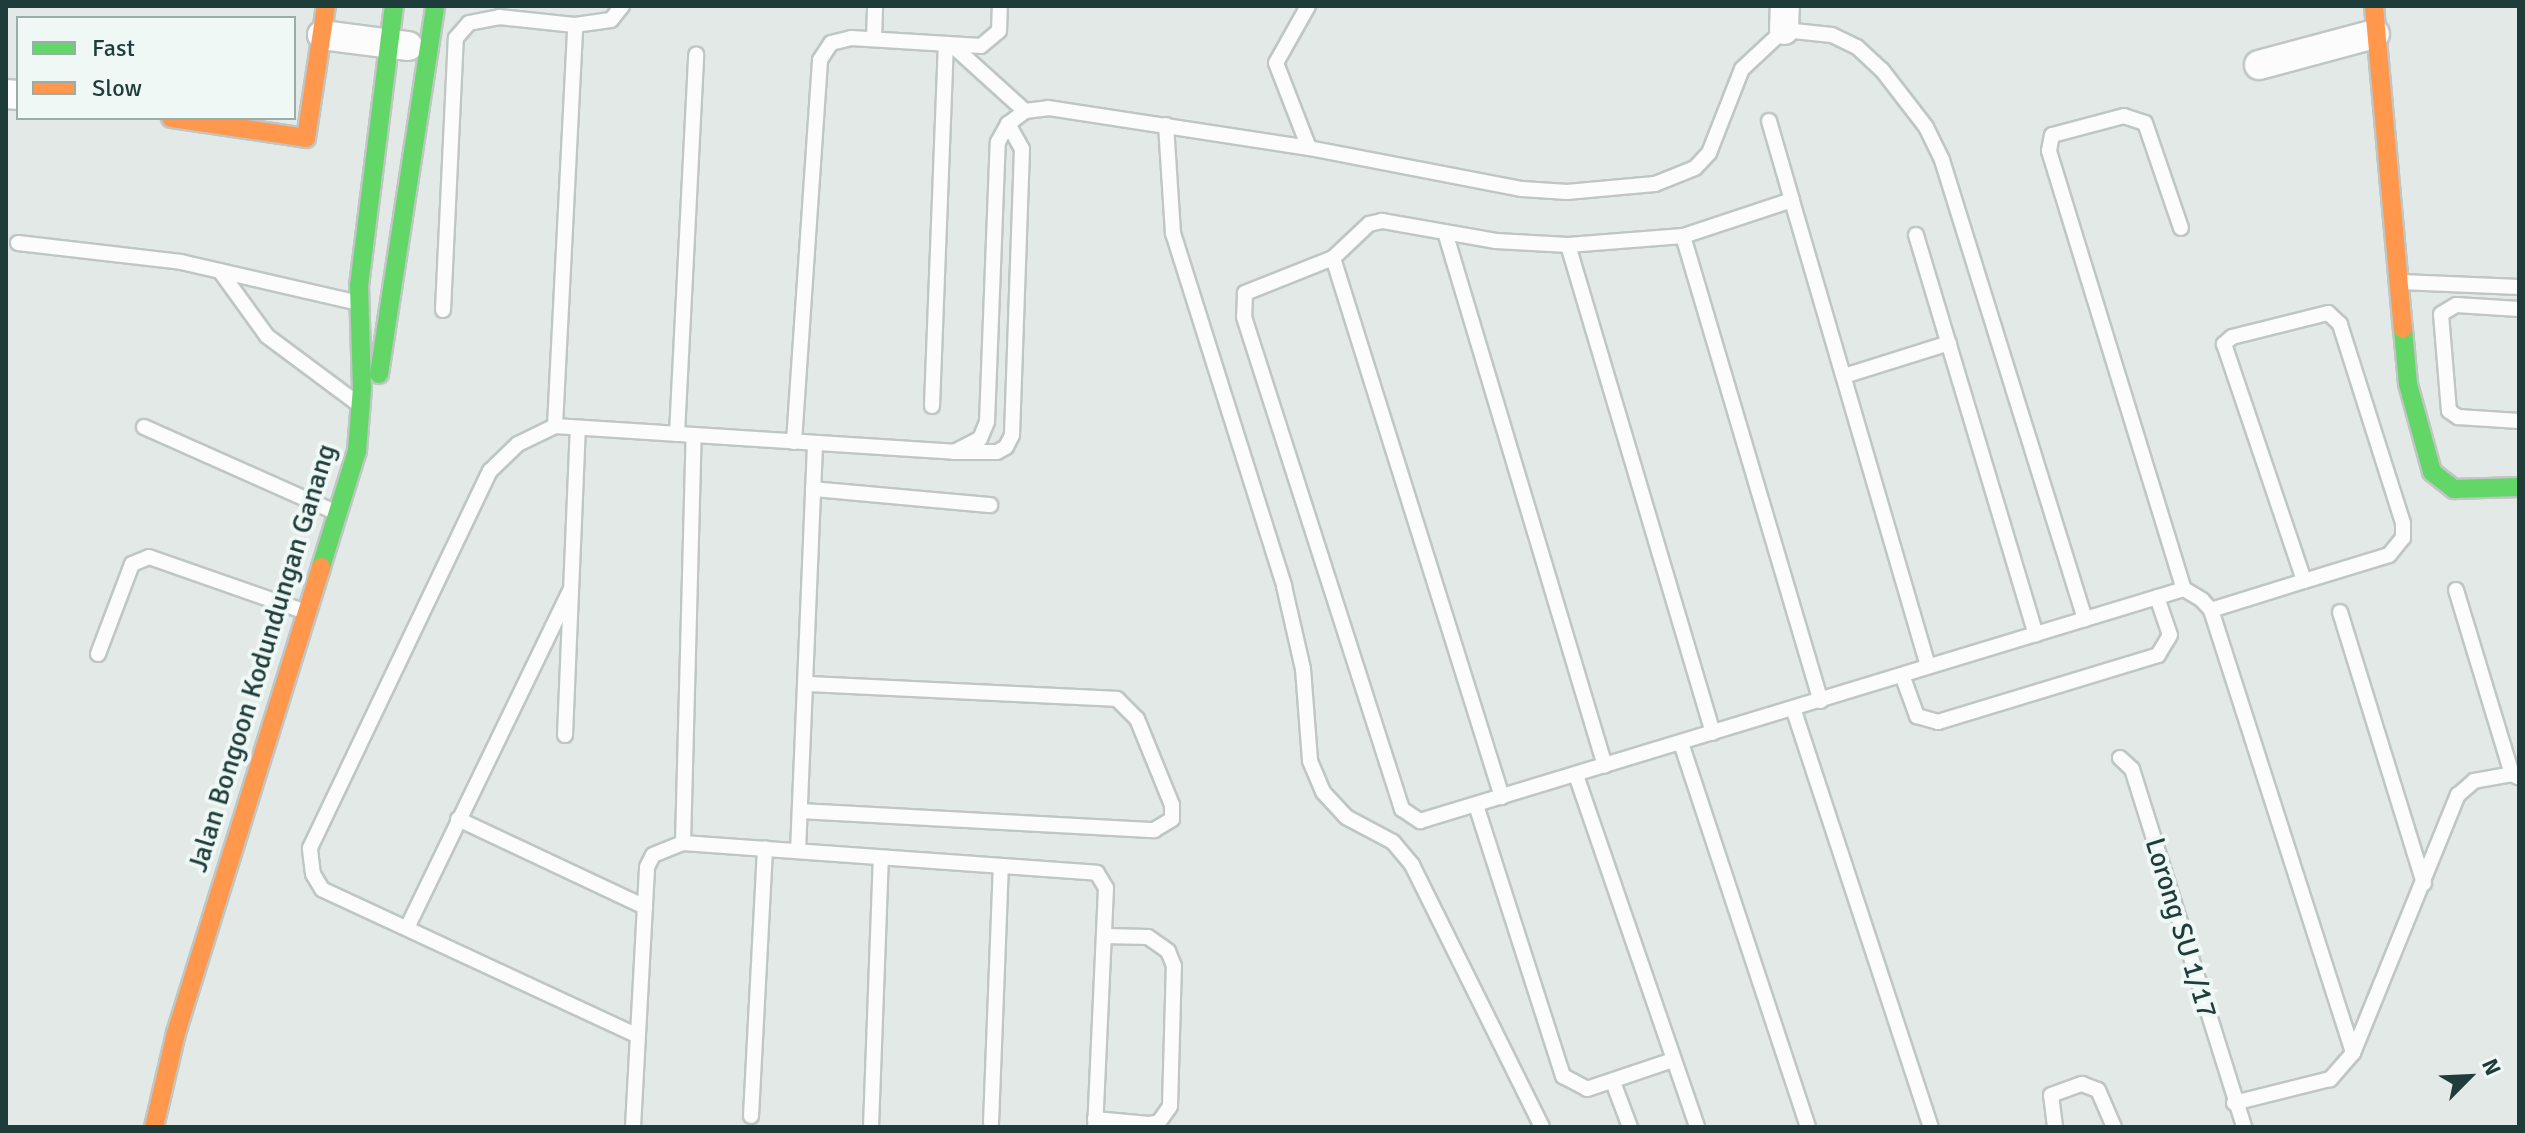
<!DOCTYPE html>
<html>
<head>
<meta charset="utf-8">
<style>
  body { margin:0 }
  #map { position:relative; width:2525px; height:1133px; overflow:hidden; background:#e2e9e7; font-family:Signika,sans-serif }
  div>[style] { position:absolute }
  .roads { filter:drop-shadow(2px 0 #bfc6c4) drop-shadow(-2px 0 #bfc6c4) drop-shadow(0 2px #bfc6c4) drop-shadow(0 -2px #bfc6c4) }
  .lane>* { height:14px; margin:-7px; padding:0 7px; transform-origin:7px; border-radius:7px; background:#fbfcfb }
  .street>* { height:28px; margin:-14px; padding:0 14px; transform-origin:14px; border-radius:14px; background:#fbfcfb }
  .fast>* { height:18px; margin:-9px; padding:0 9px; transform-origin:9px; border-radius:9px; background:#63d668 }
  .slow>* { height:18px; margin:-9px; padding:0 9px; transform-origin:9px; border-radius:9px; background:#ff974d }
  span { translate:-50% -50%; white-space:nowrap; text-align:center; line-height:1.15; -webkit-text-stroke:8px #eff8f5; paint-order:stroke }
  .street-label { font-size:28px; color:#1e3d3a }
  .frame { position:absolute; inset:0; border:8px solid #1e3d3a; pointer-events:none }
  .legend { position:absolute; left:16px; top:16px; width:280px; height:104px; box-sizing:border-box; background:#eff8f5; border:2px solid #9badaa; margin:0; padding:10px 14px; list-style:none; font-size:24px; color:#1e3d3a }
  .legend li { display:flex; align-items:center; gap:16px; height:40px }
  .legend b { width:40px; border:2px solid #9badaa }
  .north { position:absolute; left:2429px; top:1037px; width:80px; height:80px; -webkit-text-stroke:6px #eff8f5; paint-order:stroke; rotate:66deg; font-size:22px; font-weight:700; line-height:32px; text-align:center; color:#1e3d3a }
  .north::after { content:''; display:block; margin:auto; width:28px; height:36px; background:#1e3d3a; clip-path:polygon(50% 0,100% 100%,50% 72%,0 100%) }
</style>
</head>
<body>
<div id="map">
  <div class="roads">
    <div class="lane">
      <i style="left:1308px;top:6px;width:65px;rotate:119.3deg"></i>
      <i style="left:1276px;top:63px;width:91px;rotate:68.8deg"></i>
      <i style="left:874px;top:38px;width:32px;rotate:-88deg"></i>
      <i style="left:953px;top:46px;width:97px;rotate:42.1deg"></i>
      <i style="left:1769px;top:121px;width:82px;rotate:73.8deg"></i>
      <i style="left:1166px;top:125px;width:108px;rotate:86.3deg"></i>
      <i style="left:1173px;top:233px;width:370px;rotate:72.5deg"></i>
      <i style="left:1284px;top:586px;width:85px;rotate:77.1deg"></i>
      <i style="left:1303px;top:669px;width:92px;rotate:85.6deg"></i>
      <i style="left:1310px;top:761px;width:34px;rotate:67deg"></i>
      <i style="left:1323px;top:792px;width:34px;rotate:47deg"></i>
      <i style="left:1346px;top:817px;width:53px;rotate:28deg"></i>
      <i style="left:1393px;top:842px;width:30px;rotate:50deg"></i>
      <i style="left:1412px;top:865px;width:292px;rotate:63.6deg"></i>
      <i style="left:2181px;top:228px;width:111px;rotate:-108.9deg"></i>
      <i style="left:2145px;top:123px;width:22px;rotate:-162deg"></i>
      <i style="left:2124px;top:116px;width:74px;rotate:165.2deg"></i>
      <i style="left:2052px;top:135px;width:16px;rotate:101deg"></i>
      <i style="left:2049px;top:151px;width:458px;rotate:72.9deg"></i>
      <i style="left:1445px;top:232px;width:557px;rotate:73.32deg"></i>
      <i style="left:1916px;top:235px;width:417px;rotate:73.3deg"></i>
      <i style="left:1683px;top:236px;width:485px;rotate:73.5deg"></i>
      <i style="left:18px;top:243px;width:164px;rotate:6.6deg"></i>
      <i style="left:181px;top:262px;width:182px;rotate:13deg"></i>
      <i style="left:1568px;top:245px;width:509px;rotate:73.45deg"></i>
      <i style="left:1333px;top:258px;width:565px;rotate:72.59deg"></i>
      <i style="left:220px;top:271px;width:80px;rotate:54.1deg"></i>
      <i style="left:267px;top:336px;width:112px;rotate:36.7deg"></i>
      <i style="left:2401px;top:282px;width:118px;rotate:2.4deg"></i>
      <i style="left:2519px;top:309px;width:63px;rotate:-176.4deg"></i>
      <i style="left:2456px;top:305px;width:17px;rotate:149deg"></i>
      <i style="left:2441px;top:314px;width:97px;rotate:85.3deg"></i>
      <i style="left:2449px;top:411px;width:11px;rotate:34deg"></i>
      <i style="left:2458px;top:417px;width:61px;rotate:3.8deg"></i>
      <i style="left:443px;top:310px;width:272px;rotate:-87.3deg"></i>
      <i style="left:456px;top:38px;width:20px;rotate:-49deg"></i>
      <i style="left:469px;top:23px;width:31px;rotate:-11deg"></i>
      <i style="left:499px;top:17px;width:76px;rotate:6deg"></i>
      <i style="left:1844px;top:376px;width:110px;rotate:-17.4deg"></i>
      <i style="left:932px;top:406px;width:361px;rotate:-87.8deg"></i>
      <i style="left:555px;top:426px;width:401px;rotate:-87.1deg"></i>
      <i style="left:575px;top:25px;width:36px;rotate:-8deg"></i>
      <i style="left:611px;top:20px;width:18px;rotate:-52deg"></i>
      <i style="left:144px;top:427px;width:211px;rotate:24deg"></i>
      <i style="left:677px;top:434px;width:380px;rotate:-87.1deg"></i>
      <i style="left:794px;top:442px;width:383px;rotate:-86.1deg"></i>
      <i style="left:820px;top:60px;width:20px;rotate:-57deg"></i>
      <i style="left:831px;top:43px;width:21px;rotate:-14deg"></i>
      <i style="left:851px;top:38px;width:130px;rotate:3.5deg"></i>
      <i style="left:981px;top:46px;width:23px;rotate:-40deg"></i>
      <i style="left:999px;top:31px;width:25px;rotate:-88deg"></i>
      <i style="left:954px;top:452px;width:29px;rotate:-27deg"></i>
      <i style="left:980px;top:439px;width:18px;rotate:-68deg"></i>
      <i style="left:987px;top:422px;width:280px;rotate:-87.8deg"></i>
      <i style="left:998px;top:142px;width:21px;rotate:-61deg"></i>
      <i style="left:1008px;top:124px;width:21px;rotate:-37deg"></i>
      <i style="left:1025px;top:111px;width:23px;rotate:-7deg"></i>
      <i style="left:1048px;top:108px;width:264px;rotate:8.7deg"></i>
      <i style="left:1309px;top:148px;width:217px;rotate:10.9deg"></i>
      <i style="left:1522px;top:189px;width:45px;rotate:3.8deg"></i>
      <i style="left:1567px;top:192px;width:88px;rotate:-5.2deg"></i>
      <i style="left:1655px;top:184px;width:43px;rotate:-21.8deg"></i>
      <i style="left:1695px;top:168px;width:21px;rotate:-47deg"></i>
      <i style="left:1709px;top:153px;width:90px;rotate:-68.6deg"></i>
      <i style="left:1742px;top:69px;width:57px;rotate:-42.9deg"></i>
      <i style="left:1784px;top:30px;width:48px;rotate:5.9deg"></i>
      <i style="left:1832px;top:35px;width:28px;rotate:26deg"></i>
      <i style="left:1857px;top:47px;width:34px;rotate:43deg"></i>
      <i style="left:1882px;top:70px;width:72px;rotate:52.3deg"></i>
      <i style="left:1926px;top:127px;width:37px;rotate:64deg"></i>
      <i style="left:1942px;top:160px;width:481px;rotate:72.7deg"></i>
      <i style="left:813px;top:489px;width:178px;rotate:5.2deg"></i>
      <i style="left:2456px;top:590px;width:192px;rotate:73.1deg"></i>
      <i style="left:2512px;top:774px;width:7px;rotate:27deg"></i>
      <i style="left:2211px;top:610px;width:97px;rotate:-17.3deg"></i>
      <i style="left:2304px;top:581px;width:89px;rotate:-17deg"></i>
      <i style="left:2389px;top:555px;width:22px;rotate:-51deg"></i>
      <i style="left:2403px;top:538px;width:15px;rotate:-90deg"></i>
      <i style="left:2403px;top:523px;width:209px;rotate:-107.6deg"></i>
      <i style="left:2340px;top:324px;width:16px;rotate:-137deg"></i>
      <i style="left:2328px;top:313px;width:99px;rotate:166deg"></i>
      <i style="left:2232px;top:337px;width:11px;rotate:139deg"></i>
      <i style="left:2224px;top:344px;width:250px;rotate:71.3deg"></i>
      <i style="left:2340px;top:612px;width:284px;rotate:72.8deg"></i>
      <i style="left:98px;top:654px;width:96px;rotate:-69.3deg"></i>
      <i style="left:132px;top:564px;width:18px;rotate:-22deg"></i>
      <i style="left:149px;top:557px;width:166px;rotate:19.3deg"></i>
      <i style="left:1928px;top:666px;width:485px;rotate:-106.3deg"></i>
      <i style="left:1792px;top:200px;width:115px;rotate:161.7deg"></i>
      <i style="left:1683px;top:236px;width:115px;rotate:175.5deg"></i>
      <i style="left:1568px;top:245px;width:72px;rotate:-176.8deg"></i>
      <i style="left:1496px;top:241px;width:116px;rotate:-170deg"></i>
      <i style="left:1382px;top:221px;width:13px;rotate:167deg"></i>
      <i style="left:1369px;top:224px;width:50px;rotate:136.6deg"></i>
      <i style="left:1333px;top:258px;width:95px;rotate:158.3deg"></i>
      <i style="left:1245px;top:293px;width:24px;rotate:92deg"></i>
      <i style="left:1244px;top:317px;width:517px;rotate:72.2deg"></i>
      <i style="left:1402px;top:809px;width:22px;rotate:34deg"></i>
      <i style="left:1420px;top:821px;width:798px;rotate:-16.89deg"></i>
      <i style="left:2184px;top:589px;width:21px;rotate:31deg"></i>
      <i style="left:2202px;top:600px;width:13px;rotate:48deg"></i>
      <i style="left:2211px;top:610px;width:465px;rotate:72.2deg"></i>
      <i style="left:2353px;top:1053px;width:35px;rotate:131deg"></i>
      <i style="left:2330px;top:1079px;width:99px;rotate:166deg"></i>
      <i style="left:1902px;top:675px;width:44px;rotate:69.9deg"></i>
      <i style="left:1917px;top:716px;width:22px;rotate:16deg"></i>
      <i style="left:1938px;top:722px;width:230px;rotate:-16.9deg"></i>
      <i style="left:2158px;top:655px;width:23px;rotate:-59deg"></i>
      <i style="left:2170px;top:635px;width:40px;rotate:-108.9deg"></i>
      <i style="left:1794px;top:711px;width:438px;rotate:71.8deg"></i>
      <i style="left:565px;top:735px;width:307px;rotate:-87.6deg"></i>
      <i style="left:1681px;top:743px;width:404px;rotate:71.7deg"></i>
      <i style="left:2120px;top:758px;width:16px;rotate:43deg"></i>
      <i style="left:2132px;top:769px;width:375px;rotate:72.6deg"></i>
      <i style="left:1576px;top:775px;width:372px;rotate:71deg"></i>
      <i style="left:1476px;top:805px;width:285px;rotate:72.2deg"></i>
      <i style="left:1563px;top:1076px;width:27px;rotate:28deg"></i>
      <i style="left:1587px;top:1089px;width:91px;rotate:-18.6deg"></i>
      <i style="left:800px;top:811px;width:355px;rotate:3.1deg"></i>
      <i style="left:1154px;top:830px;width:21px;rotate:-31deg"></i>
      <i style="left:1172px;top:819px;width:14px;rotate:-90deg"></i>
      <i style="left:1172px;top:805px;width:93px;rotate:-112.1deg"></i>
      <i style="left:1137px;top:719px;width:28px;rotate:-135deg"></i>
      <i style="left:1117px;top:699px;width:312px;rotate:-177.2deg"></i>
      <i style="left:458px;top:819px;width:207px;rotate:25.2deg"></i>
      <i style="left:683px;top:843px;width:408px;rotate:-88.5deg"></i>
      <i style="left:798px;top:851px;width:408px;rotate:-87.6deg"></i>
      <i style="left:407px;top:928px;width:377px;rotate:-64.2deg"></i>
      <i style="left:636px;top:1035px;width:346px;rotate:-155.1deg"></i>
      <i style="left:322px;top:889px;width:17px;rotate:-121deg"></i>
      <i style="left:313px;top:874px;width:26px;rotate:-97deg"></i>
      <i style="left:310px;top:848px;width:418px;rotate:-64.5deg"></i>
      <i style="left:490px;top:471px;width:39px;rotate:-44deg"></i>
      <i style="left:518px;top:444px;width:41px;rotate:-25.9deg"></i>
      <i style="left:555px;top:426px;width:400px;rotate:3.7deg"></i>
      <i style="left:954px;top:452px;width:43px"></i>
      <i style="left:997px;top:452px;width:10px;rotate:-29deg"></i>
      <i style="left:1006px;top:447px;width:13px;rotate:-63deg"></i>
      <i style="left:1012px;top:435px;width:286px;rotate:-88deg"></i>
      <i style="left:1022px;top:149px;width:29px;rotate:-119deg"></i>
      <i style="left:2353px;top:1053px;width:279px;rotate:-67.9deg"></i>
      <i style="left:2458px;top:795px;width:21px;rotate:-41deg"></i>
      <i style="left:2474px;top:781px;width:46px;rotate:-10.1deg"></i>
      <i style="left:1613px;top:1082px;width:48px;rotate:69.3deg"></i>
      <i style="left:751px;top:1116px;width:268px;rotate:-87deg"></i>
      <i style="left:1095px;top:1119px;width:54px;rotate:5.3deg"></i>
      <i style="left:1149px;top:1124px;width:10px;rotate:-11deg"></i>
      <i style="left:1159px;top:1122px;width:19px;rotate:-55deg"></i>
      <i style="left:1170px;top:1106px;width:140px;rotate:-88.4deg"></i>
      <i style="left:1174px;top:966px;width:16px;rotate:-112deg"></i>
      <i style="left:1168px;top:951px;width:24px;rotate:-145deg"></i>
      <i style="left:1148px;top:937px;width:44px;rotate:-178.7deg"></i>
      <i style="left:991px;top:1123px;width:257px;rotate:-87.8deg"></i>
      <i style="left:633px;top:1127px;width:260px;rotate:-86.9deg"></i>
      <i style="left:647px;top:867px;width:13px;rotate:-63deg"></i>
      <i style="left:653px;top:855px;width:32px;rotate:-22deg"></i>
      <i style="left:683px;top:843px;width:415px;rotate:4.1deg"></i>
      <i style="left:1097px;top:873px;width:17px;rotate:59deg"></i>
      <i style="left:1106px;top:888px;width:239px;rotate:92.6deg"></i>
      <i style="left:871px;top:1127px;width:269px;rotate:-87.9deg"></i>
      <i style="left:2055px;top:1127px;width:32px;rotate:-97deg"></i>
      <i style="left:2051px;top:1095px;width:33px;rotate:-20deg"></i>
      <i style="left:2082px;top:1084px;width:17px;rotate:21deg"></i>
      <i style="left:2098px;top:1090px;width:40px;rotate:66.6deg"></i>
    </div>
    <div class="street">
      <i style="left:1784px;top:30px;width:24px;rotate:-88deg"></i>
      <i style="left:322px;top:35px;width:87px;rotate:7.3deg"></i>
      <i style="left:2259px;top:65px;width:120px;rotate:-15deg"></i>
      <i style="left:6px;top:94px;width:12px;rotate:5deg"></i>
    </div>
    <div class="fast">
      <i style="left:2403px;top:329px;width:55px;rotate:84.8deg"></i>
      <i style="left:2408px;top:384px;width:91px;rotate:74.7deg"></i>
      <i style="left:2432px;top:472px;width:28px;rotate:38deg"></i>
      <i style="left:2454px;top:489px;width:65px;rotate:-1.8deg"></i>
      <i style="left:379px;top:374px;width:372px;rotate:-81.3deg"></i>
      <i style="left:321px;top:567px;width:121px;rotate:-72.8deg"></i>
      <i style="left:357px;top:451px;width:63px;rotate:-85.5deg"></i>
      <i style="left:362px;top:388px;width:102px;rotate:-91.7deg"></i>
      <i style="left:359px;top:286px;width:282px;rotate:-82.9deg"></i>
    </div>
    <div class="slow">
      <i style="left:2374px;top:6px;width:324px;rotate:84.9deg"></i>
      <i style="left:171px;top:118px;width:136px;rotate:8.4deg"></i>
      <i style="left:306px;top:138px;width:134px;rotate:-81.4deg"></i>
      <i style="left:154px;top:1127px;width:97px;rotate:-76.8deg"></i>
      <i style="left:176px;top:1033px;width:488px;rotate:-72.7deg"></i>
    </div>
  </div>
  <div class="street-label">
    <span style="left:262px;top:658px;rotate:-73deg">Jalan Bongoon Kodundungan Ganang</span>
    <span style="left:2181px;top:928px;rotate:73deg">Lorong SU 1/17</span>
  </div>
  <div class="frame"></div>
  <ul class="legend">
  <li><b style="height:10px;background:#63d668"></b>Fast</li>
  <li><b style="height:10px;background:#ff974d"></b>Slow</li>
  </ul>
  <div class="north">N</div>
</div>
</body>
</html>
